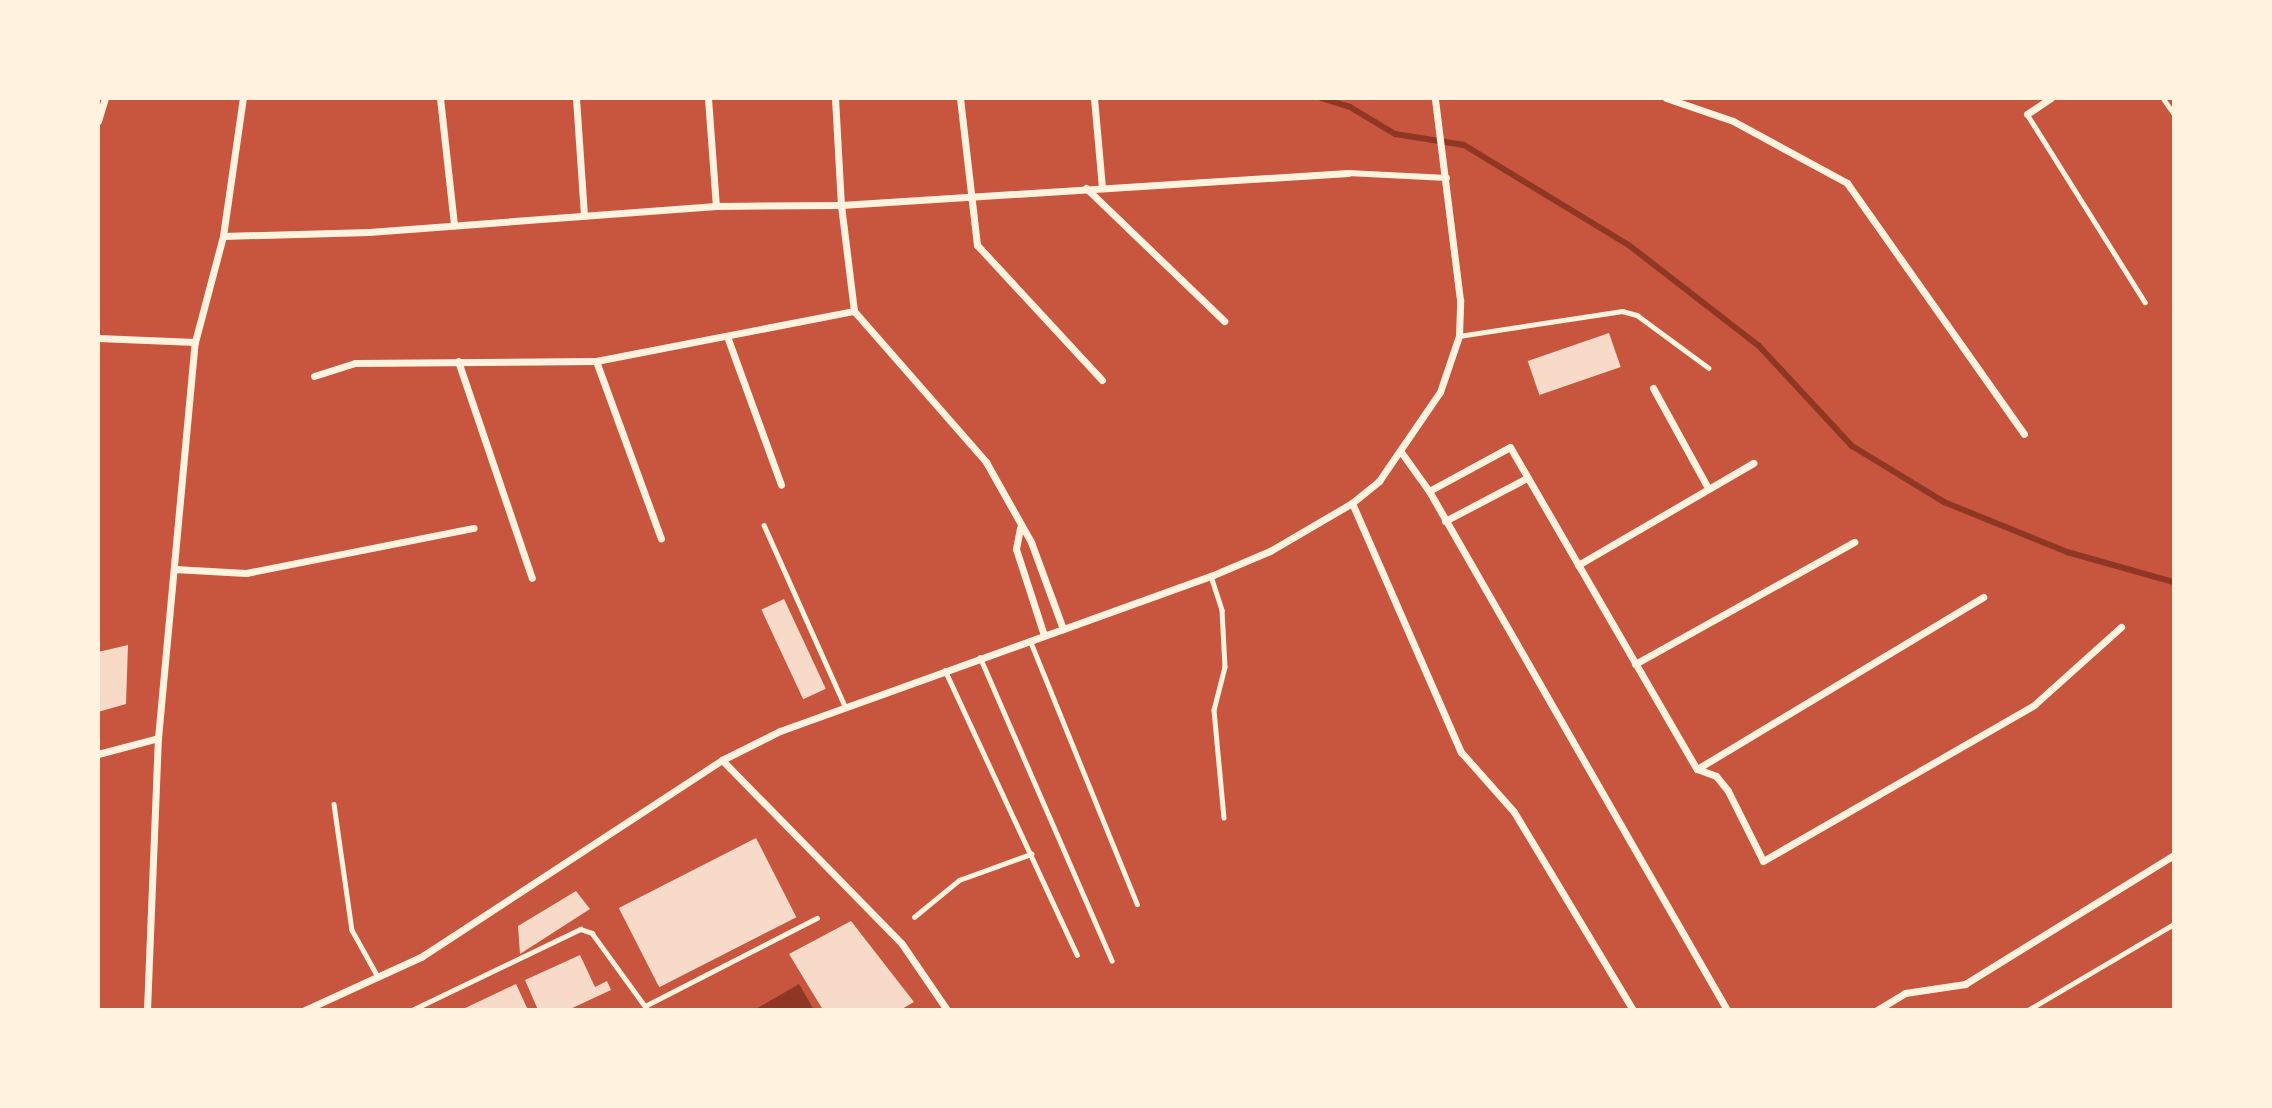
<!DOCTYPE html>
<html>
<head>
<meta charset="utf-8">
<style>
  body { margin:0 }
  #map { position:relative; width:2272px; height:1108px; overflow:hidden; background:#c8553d; font-family:"Fira Sans Condensed",sans-serif }
  div>[style] { position:absolute }
  .water>* { inset:0; background:#8f3625 }
  .stream>* { height:6px; margin:-3px; padding:0 3px; transform-origin:3px; border-radius:3px; background:#8f3625 }
  .building>* { inset:0; background:#f7dbc8; transform-origin:0 0 }
  .service>* { height:4.5px; margin:-2.25px; padding:0 2.25px; transform-origin:2.25px; border-radius:2.25px; background:#fff3e0 }
  .pedestrian>* { height:6px; margin:-3px; padding:0 3px; transform-origin:3px; border-radius:3px; background:#fff3e0 }
  .minor>* { height:7px; margin:-3.5px; padding:0 3.5px; transform-origin:3.5px; border-radius:3.5px; background:#fff3e0 }
  span { translate:-50% -50%; white-space:nowrap; text-align:center; line-height:1.15; -webkit-text-stroke:7px #fff3e0; paint-order:stroke }
  .frame { position:absolute; inset:0; border:100px solid #fff3e0; pointer-events:none }
</style>
</head>
<body>
<div id="map">
  <div class="water">
    <i style="clip-path:polygon(799px 984px,814px 1010px,754px 1010px)"></i>
  </div>
  <div class="stream">
    <i style="left:1321px;top:98px;width:30px;rotate:17deg"></i>
    <i style="left:1350px;top:107px;width:52px;rotate:31deg"></i>
    <i style="left:1395px;top:134px;width:70px;rotate:9.1deg"></i>
    <i style="left:1464px;top:145px;width:194px;rotate:31.3deg"></i>
    <i style="left:1630px;top:246px;width:163px;rotate:37.8deg"></i>
    <i style="left:1759px;top:346px;width:137px;rotate:47.1deg"></i>
    <i style="left:1852px;top:446px;width:108px;rotate:31.3deg"></i>
    <i style="left:1944px;top:502px;width:133px;rotate:22.1deg"></i>
    <i style="left:2067px;top:552px;width:111px;rotate:15.7deg"></i>
  </div>
  <div class="building">
    <i style="left:1609px;top:333px;width:36px;height:86px;rotate:71deg"></i>
    <i style="left:784px;top:599px;width:99px;height:25px;rotate:65deg"></i>
    <i style="clip-path:polygon(128px 645px,126px 704px,98px 712px,98px 652px)"></i>
    <i style="left:756px;top:838px;width:89px;height:154px;rotate:63deg"></i>
    <i style="clip-path:polygon(576px 891px,590px 909px,520px 954px,518px 926px)"></i>
    <i style="clip-path:polygon(851px 921px,914px 1002px,900px 1010px,823px 1010px,789px 954px)"></i>
    <i style="clip-path:polygon(580px 955px,595px 987px,607px 981px,611px 990px,568px 1010px,538px 1010px,525px 980px)"></i>
    <i style="clip-path:polygon(516px 984px,528px 1010px,461px 1010px)"></i>
  </div>
  <div class="service">
    <i style="left:2163px;top:98px;width:19px;rotate:55deg"></i>
    <i style="left:2027px;top:114px;width:222px;rotate:57.9deg"></i>
    <i style="left:1459px;top:336px;width:165px;rotate:-8.7deg"></i>
    <i style="left:1622px;top:311px;width:16px;rotate:15deg"></i>
    <i style="left:1637px;top:315px;width:89px;rotate:36.4deg"></i>
    <i style="left:764px;top:525px;width:198px;rotate:65.9deg"></i>
    <i style="left:1211px;top:576px;width:36px;rotate:72deg"></i>
    <i style="left:1222px;top:610px;width:57px;rotate:87deg"></i>
    <i style="left:1225px;top:667px;width:44px;rotate:104.3deg"></i>
    <i style="left:1214px;top:710px;width:108px;rotate:84.7deg"></i>
    <i style="left:1030px;top:640px;width:285px;rotate:67.9deg"></i>
    <i style="left:980px;top:657px;width:331px;rotate:66.5deg"></i>
    <i style="left:945px;top:670px;width:314px;rotate:65.1deg"></i>
    <i style="left:334px;top:804px;width:127px;rotate:81.9deg"></i>
    <i style="left:352px;top:930px;width:54px;rotate:61deg"></i>
    <i style="left:914px;top:917px;width:58px;rotate:-39.4deg"></i>
    <i style="left:959px;top:880px;width:77px;rotate:-19.9deg"></i>
    <i style="left:645px;top:1006px;width:193px;rotate:-27.1deg"></i>
    <i style="left:412px;top:1010px;width:187px;rotate:-25.7deg"></i>
    <i style="left:580px;top:929px;width:13px;rotate:18deg"></i>
    <i style="left:592px;top:933px;width:95px;rotate:54deg"></i>
    <i style="left:2028px;top:1010px;width:169px;rotate:-30.5deg"></i>
  </div>
  <div class="pedestrian">
    <i style="left:1348px;top:173px;width:99px;rotate:2.9deg"></i>
  </div>
  <div class="minor">
    <i style="left:440px;top:98px;width:128px;rotate:83.7deg"></i>
    <i style="left:576px;top:98px;width:118px;rotate:86.1deg"></i>
    <i style="left:708px;top:98px;width:108px;rotate:85.8deg"></i>
    <i style="left:835px;top:98px;width:107px;rotate:86.8deg"></i>
    <i style="left:841px;top:205px;width:107px;rotate:83deg"></i>
    <i style="left:854px;top:311px;width:201px;rotate:48.8deg"></i>
    <i style="left:986px;top:462px;width:92px;rotate:60.6deg"></i>
    <i style="left:1031px;top:542px;width:93px;rotate:69.8deg"></i>
    <i style="left:960px;top:98px;width:148px;rotate:83.4deg"></i>
    <i style="left:977px;top:245px;width:184px;rotate:47.2deg"></i>
    <i style="left:1094px;top:98px;width:89px;rotate:84.9deg"></i>
    <i style="left:1666px;top:98px;width:71px;rotate:18.9deg"></i>
    <i style="left:1733px;top:121px;width:130px;rotate:28.5deg"></i>
    <i style="left:1847px;top:183px;width:307px;rotate:54.8deg"></i>
    <i style="left:2027px;top:114px;width:29px;rotate:-34deg"></i>
    <i style="left:98px;top:121px;width:24px;rotate:-73deg"></i>
    <i style="left:1086px;top:188px;width:192px;rotate:43.9deg"></i>
    <i style="left:223px;top:236px;width:146px;rotate:-1.6deg"></i>
    <i style="left:369px;top:232px;width:348px;rotate:-4.3deg"></i>
    <i style="left:716px;top:206px;width:125px;rotate:-0.5deg"></i>
    <i style="left:841px;top:205px;width:508px;rotate:-3.61deg"></i>
    <i style="left:98px;top:338px;width:97px;rotate:2.4deg"></i>
    <i style="left:728px;top:339px;width:155px;rotate:70deg"></i>
    <i style="left:458px;top:361px;width:229px;rotate:71.2deg"></i>
    <i style="left:596px;top:361px;width:189px;rotate:69.9deg"></i>
    <i style="left:314px;top:376px;width:43px;rotate:-17.6deg"></i>
    <i style="left:355px;top:363px;width:241px;rotate:-0.5deg"></i>
    <i style="left:596px;top:361px;width:263px;rotate:-11deg"></i>
    <i style="left:1653px;top:388px;width:114px;rotate:61.2deg"></i>
    <i style="left:1401px;top:452px;width:48px;rotate:54.3deg"></i>
    <i style="left:1429px;top:491px;width:598px;rotate:60.14deg"></i>
    <i style="left:1429px;top:491px;width:92px;rotate:-28.5deg"></i>
    <i style="left:1510px;top:447px;width:372px;rotate:59.9deg"></i>
    <i style="left:1697px;top:769px;width:20px;rotate:20deg"></i>
    <i style="left:1716px;top:776px;width:19px;rotate:51deg"></i>
    <i style="left:1728px;top:791px;width:78px;rotate:63.4deg"></i>
    <i style="left:1763px;top:861px;width:313px;rotate:-29.9deg"></i>
    <i style="left:2034px;top:705px;width:117px;rotate:-41.9deg"></i>
    <i style="left:1352px;top:503px;width:272px;rotate:66.4deg"></i>
    <i style="left:1461px;top:752px;width:80px;rotate:48.5deg"></i>
    <i style="left:1514px;top:812px;width:231px;rotate:59deg"></i>
    <i style="left:1445px;top:521px;width:93px;rotate:-27.7deg"></i>
    <i style="left:1020px;top:528px;width:21px;rotate:101deg"></i>
    <i style="left:1016px;top:549px;width:90px;rotate:72deg"></i>
    <i style="left:1578px;top:565px;width:203px;rotate:-30.2deg"></i>
    <i style="left:174px;top:569px;width:72px;rotate:3.2deg"></i>
    <i style="left:246px;top:573px;width:232px;rotate:-11.2deg"></i>
    <i style="left:1635px;top:664px;width:251px;rotate:-29.1deg"></i>
    <i style="left:98px;top:754px;width:62px;rotate:-14.9deg"></i>
    <i style="left:722px;top:760px;width:257px;rotate:45.6deg"></i>
    <i style="left:902px;top:944px;width:80px;rotate:55.7deg"></i>
    <i style="left:1697px;top:769px;width:334px;rotate:-31deg"></i>
    <i style="left:147px;top:1010px;width:272px;rotate:-87.7deg"></i>
    <i style="left:158px;top:738px;width:398px;rotate:-84.7deg"></i>
    <i style="left:195px;top:342px;width:110px;rotate:-75.2deg"></i>
    <i style="left:223px;top:236px;width:139px;rotate:-81.8deg"></i>
    <i style="left:305px;top:1010px;width:128px;rotate:-24.6deg"></i>
    <i style="left:421px;top:957px;width:360px;rotate:-33.2deg"></i>
    <i style="left:722px;top:760px;width:65px;rotate:-26.6deg"></i>
    <i style="left:780px;top:731px;width:458px;rotate:-19.8deg"></i>
    <i style="left:1211px;top:576px;width:64px;rotate:-23deg"></i>
    <i style="left:1270px;top:551px;width:95px;rotate:-30.3deg"></i>
    <i style="left:1352px;top:503px;width:35px;rotate:-39deg"></i>
    <i style="left:1379px;top:481px;width:108px;rotate:-55.6deg"></i>
    <i style="left:1440px;top:392px;width:59px;rotate:-71.3deg"></i>
    <i style="left:1459px;top:336px;width:36px;rotate:-88deg"></i>
    <i style="left:1460px;top:300px;width:204px;rotate:-97.1deg"></i>
    <i style="left:1877px;top:1010px;width:33px;rotate:-31deg"></i>
    <i style="left:1905px;top:993px;width:61px;rotate:-8.5deg"></i>
    <i style="left:1965px;top:984px;width:246px;rotate:-31.7deg"></i>
  </div>
  <div class="frame"></div>
</div>
</body>
</html>
